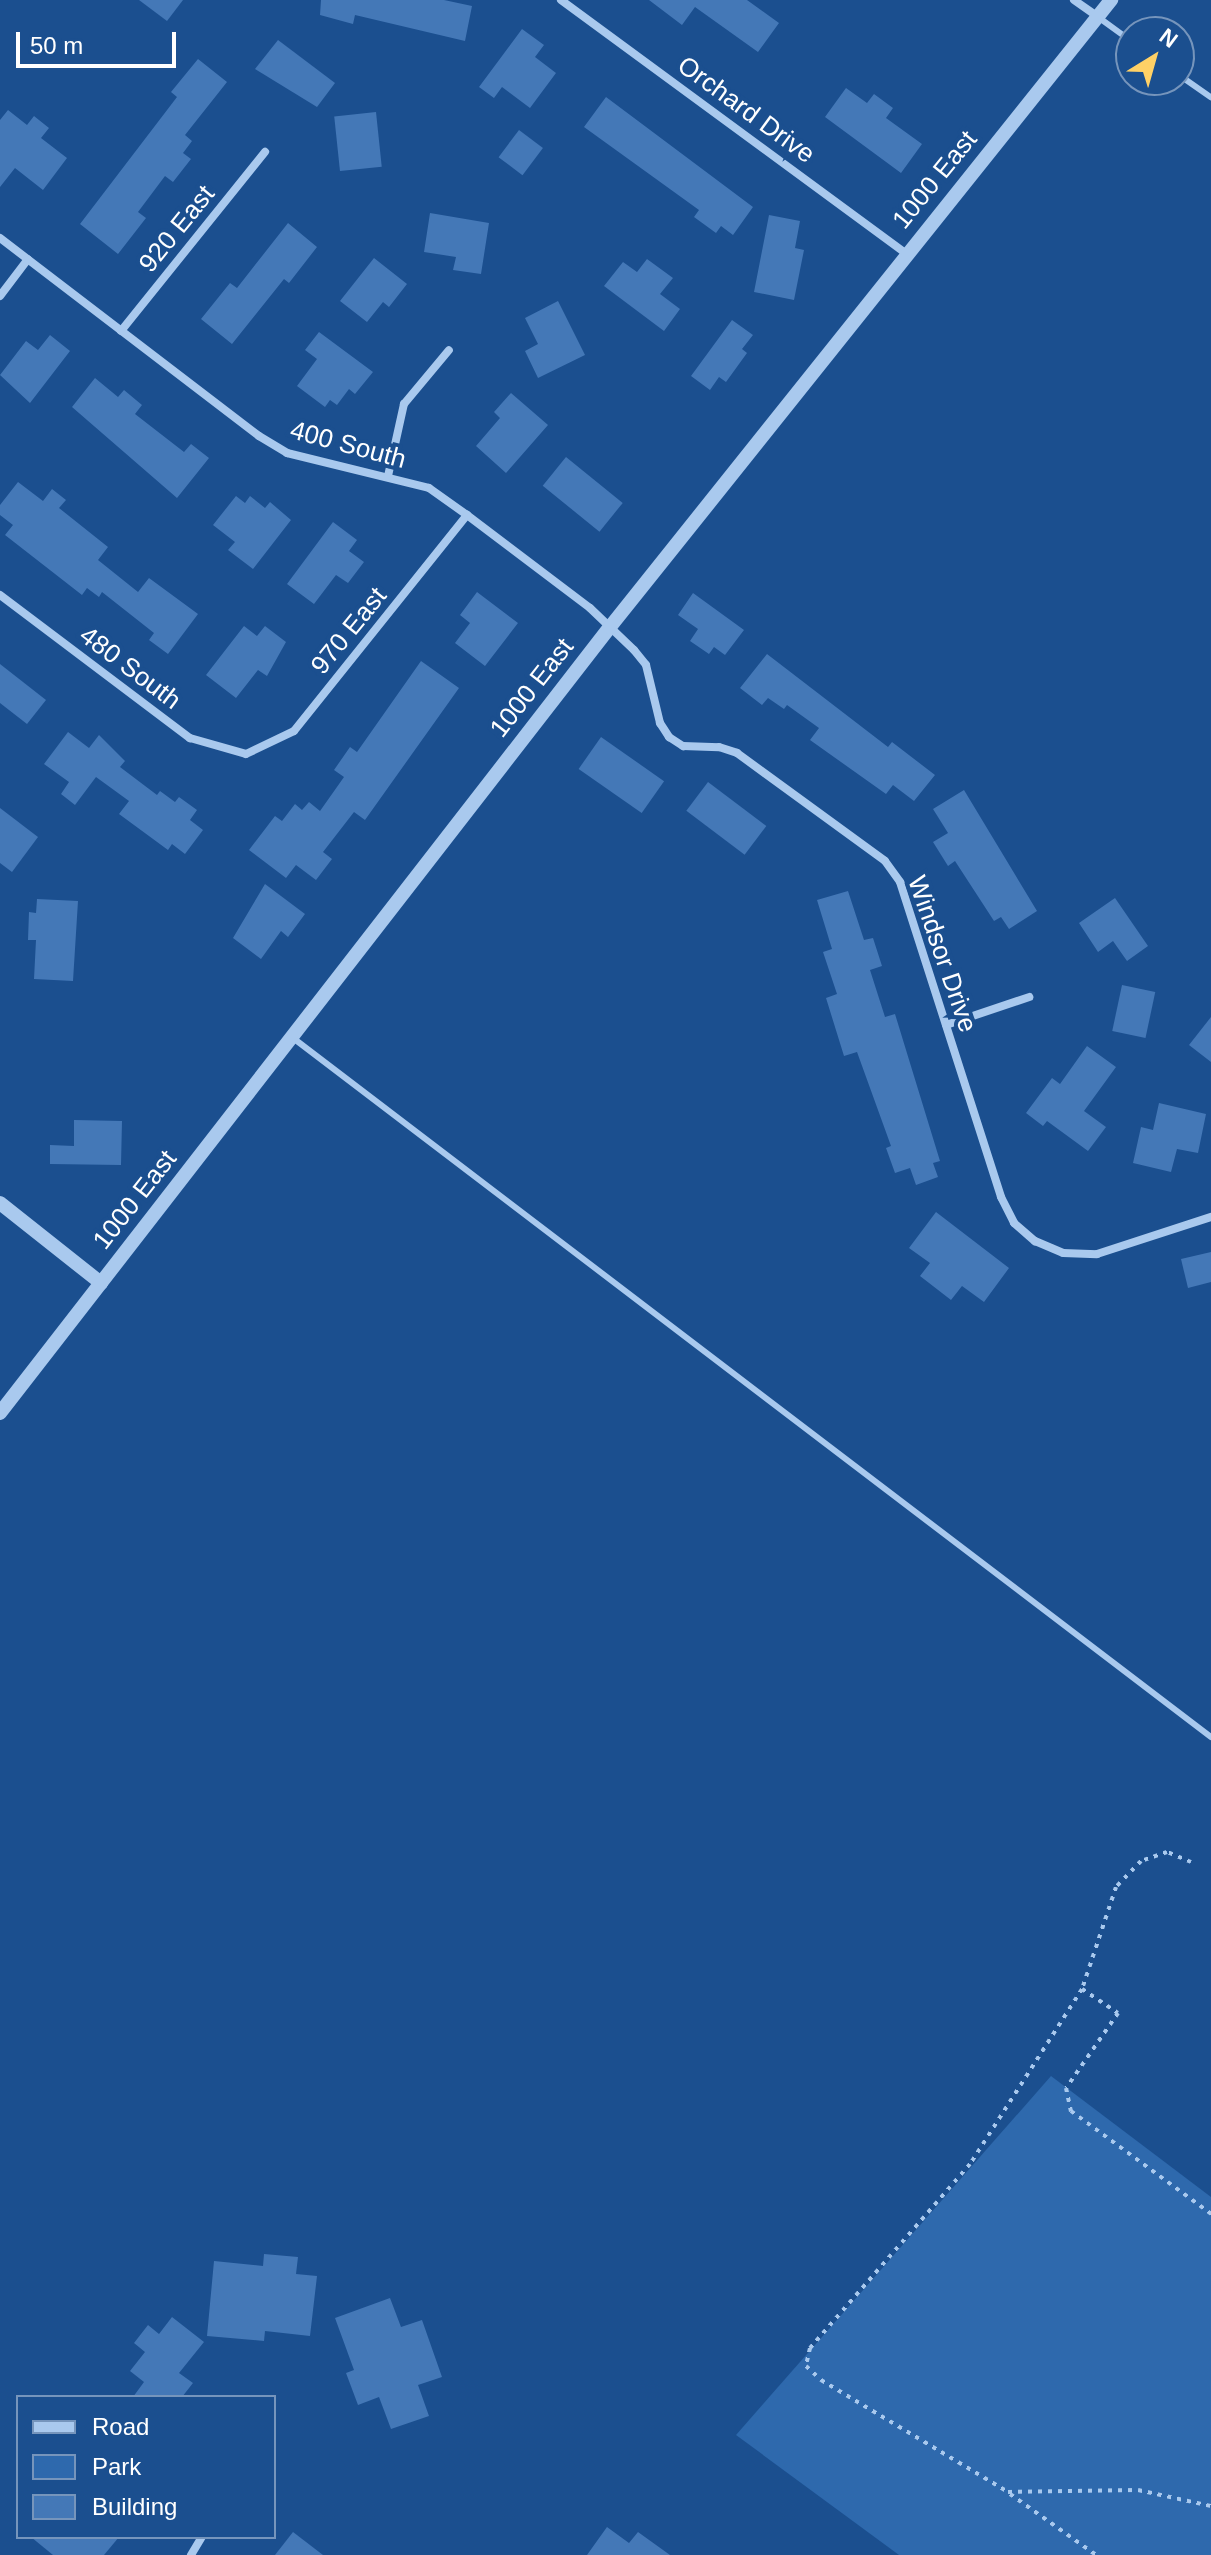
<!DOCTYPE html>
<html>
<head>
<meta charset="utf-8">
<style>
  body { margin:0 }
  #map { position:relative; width:1211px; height:2555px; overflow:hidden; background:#1b4f8f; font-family:Helvetica,sans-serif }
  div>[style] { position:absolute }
  .green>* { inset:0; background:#2e69ad }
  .building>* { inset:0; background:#4478b7; transform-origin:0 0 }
  .path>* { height:4px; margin-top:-2px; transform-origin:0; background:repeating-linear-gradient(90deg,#a9c9ee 0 4px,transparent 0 10px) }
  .service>* { height:6px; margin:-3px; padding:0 3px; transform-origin:3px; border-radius:3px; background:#a9c9ee }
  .minor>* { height:8px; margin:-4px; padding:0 4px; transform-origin:4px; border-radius:4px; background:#a9c9ee }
  .tertiary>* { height:14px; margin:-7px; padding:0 7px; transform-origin:7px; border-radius:7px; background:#a9c9ee }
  span { translate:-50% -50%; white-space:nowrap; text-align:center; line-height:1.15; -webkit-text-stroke:8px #1b4f8f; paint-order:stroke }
  .street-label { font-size:26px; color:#fff }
  .legend { position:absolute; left:16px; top:2395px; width:260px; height:144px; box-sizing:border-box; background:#1b4f8f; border:2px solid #7695bc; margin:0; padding:10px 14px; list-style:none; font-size:24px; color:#fff }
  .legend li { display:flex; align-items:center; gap:16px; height:40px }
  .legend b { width:40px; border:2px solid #7695bc }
  .north { position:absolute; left:1115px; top:16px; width:80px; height:80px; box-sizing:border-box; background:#1b4f8f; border:2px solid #7695bc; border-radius:50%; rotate:37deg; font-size:22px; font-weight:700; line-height:32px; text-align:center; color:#fff }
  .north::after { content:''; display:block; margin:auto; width:28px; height:36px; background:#ffd166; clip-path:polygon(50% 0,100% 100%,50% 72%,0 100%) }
  .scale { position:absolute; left:16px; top:32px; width:160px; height:36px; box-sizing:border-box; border:4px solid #fff; border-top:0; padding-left:10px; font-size:24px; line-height:28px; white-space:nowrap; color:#fff; -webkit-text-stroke:6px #1b4f8f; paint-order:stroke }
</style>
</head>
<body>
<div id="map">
  <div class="green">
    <i style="clip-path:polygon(1051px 2076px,1211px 2197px,1211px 2555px,899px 2555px,736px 2435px)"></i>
  </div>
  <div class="building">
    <i style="clip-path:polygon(139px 0,183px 0,167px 21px)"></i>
    <i style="clip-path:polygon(321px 0,444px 0,472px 6px,465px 41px,355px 15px,353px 24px,320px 15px)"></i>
    <i style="clip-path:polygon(649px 0,747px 0,779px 23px,758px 52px,695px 7px,682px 25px)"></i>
    <i style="clip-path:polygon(522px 29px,544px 45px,535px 57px,556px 73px,530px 108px,502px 87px,494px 98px,479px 87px)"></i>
    <i style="clip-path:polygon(278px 40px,335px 83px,317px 107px,255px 69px)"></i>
    <i style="clip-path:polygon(198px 59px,227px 82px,185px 135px,192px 141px,183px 153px,191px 159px,173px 182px,165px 176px,138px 212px,146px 218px,118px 254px,80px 224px,177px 97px,171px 92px)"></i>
    <i style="clip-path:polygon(846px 88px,867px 103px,874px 94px,893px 108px,886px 118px,922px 144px,901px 173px,825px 117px)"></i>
    <i style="clip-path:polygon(606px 97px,753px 207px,733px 235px,721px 226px,716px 233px,694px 217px,699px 210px,584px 127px)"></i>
    <i style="clip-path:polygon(8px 110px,27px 125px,34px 116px,49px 128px,41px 138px,67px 158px,43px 190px,15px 168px,0 187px,0 120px)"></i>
    <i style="left:376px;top:112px;width:55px;height:42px;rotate:84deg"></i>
    <i style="left:519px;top:130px;width:30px;height:34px;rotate:37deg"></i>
    <i style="clip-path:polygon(430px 213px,489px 223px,481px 274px,453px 270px,456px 257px,424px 252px)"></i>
    <i style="clip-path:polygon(769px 215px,800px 221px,795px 248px,804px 250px,794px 300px,754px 292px)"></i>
    <i style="clip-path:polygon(288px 223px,317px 247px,289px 283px,284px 279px,232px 344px,201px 319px,230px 283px,237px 288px)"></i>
    <i style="clip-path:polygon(374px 258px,407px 284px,389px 307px,383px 302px,367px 322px,340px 301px)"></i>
    <i style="clip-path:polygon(647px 259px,673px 278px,660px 294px,680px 309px,664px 331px,604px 286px,623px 262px,637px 272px)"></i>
    <i style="clip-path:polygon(558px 301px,585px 355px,538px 378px,525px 351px,538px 344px,525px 318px)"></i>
    <i style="clip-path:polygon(732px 320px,753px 335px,742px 349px,747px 353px,726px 382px,719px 377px,710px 390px,691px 376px)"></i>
    <i style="clip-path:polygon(319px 332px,373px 372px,355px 394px,349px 389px,337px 405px,330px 400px,325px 407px,297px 386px,317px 359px,305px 350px)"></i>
    <i style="clip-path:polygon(50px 335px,70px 351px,30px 403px,0 375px,26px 341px,38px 350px)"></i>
    <i style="clip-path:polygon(95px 378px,118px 397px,124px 390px,142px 405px,135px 414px,184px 452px,191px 444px,209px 458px,177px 498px,72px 407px)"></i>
    <i style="clip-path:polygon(511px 393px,548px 425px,506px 473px,476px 446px,500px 418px,494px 412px)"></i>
    <i style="left:566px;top:457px;width:73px;height:37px;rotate:39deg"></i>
    <i style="clip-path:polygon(18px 482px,43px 501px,52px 489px,66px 500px,59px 508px,108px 547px,98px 560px,138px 592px,149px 578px,198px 614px,168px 654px,149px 640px,154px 633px,102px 592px,99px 597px,87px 588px,82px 595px,5px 535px,13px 525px,0 515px,0 505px)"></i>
    <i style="clip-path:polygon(236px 496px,245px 503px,250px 496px,265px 508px,270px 502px,291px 520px,253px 569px,228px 550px,235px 542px,213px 525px)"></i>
    <i style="clip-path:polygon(333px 522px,357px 540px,349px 551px,364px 562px,348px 583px,336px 575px,314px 604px,287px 584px)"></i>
    <i style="clip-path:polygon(477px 592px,518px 623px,485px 666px,455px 643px,470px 623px,460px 615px)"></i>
    <i style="clip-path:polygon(693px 593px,744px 630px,725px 655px,714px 647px,709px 654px,690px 641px,698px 629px,678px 615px)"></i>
    <i style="clip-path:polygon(244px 626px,257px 636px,265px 626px,286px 642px,267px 676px,258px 670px,236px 698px,206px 675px)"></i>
    <i style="clip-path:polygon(767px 654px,888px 747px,892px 742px,935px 775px,914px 801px,893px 785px,886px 794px,810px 740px,819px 728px,787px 705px,784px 709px,768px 698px,762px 705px,740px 688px)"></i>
    <i style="clip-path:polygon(421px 661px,459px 688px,365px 820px,354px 812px,323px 852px,332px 859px,316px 880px,296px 865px,286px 878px,249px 850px,275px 816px,282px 821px,295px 804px,302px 810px,309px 802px,320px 811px,344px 777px,334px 770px,350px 747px,357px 752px)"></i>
    <i style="clip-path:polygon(0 664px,46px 700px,27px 724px,0 703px)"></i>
    <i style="clip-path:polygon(68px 732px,89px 748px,99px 735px,125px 761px,120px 767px,157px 795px,160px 791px,175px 802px,179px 797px,197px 810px,190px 820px,203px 830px,185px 854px,172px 844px,168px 850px,119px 814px,129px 801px,96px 777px,75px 805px,61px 794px,69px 782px,44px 764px)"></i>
    <i style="left:601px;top:737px;width:77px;height:39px;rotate:35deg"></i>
    <i style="left:708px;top:782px;width:73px;height:36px;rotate:37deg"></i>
    <i style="clip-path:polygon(964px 790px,1037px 911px,1009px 929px,1001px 917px,994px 921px,955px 861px,948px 866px,933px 842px,948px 833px,933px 809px)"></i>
    <i style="clip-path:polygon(0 808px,38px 837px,12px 872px,0 863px)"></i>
    <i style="clip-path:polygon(265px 884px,305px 914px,288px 937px,281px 931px,261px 959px,233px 938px)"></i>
    <i style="clip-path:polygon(848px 891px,864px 940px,873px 938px,882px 966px,870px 970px,885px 1017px,895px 1014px,940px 1161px,933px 1163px,938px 1177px,916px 1185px,910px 1168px,895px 1173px,886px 1148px,891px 1146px,857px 1052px,844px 1056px,826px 998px,837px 994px,823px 952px,832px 949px,817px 900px)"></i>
    <i style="clip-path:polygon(1115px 898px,1148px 946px,1127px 961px,1113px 941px,1098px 952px,1079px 923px)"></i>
    <i style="clip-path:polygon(37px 899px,78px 901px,73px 981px,34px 979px,36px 940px,28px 940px,29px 912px,36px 913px)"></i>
    <i style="left:1122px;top:985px;width:34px;height:47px;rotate:12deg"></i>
    <i style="clip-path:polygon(1211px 1017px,1211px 1062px,1189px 1045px)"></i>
    <i style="clip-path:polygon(1087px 1046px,1116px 1067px,1084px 1111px,1106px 1127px,1088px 1151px,1047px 1121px,1043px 1126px,1026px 1113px,1052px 1078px,1060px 1084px)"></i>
    <i style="clip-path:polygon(1159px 1103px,1206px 1114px,1198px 1153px,1177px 1149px,1171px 1172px,1133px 1163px,1141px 1127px,1153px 1130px)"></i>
    <i style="clip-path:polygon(74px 1120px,122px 1121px,121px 1165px,50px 1164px,50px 1145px,74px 1146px)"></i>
    <i style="clip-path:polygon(936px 1212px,1009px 1268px,984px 1302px,962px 1286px,951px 1300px,920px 1276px,930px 1263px,909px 1248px)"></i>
    <i style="clip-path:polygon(1211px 1252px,1211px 1282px,1188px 1288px,1181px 1259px)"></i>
    <i style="clip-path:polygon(264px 2254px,298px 2257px,296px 2274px,317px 2276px,310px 2336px,265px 2331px,264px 2341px,207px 2336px,214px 2261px,263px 2266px)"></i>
    <i style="clip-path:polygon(390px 2298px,401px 2327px,422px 2320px,442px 2377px,418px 2385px,429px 2416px,391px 2429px,379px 2397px,358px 2405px,346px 2373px,354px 2370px,335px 2318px)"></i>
    <i style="clip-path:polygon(172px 2317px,204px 2342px,179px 2373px,193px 2383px,182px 2397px,133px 2397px,144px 2382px,130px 2371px,145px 2352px,134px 2343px,148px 2325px,159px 2334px)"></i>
    <i style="clip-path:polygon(607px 2527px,629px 2543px,638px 2532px,670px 2555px,587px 2555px)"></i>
    <i style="clip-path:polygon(293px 2532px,323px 2555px,275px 2555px)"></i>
    <i style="clip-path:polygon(31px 2537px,119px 2537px,104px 2555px,53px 2555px)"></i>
  </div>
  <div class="path">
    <i style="left:1191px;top:1862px;width:26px;rotate:-157deg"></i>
    <i style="left:1167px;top:1852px;width:28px;rotate:161deg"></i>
    <i style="left:1141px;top:1861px;width:36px;rotate:134deg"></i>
    <i style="left:1116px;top:1887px;width:108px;rotate:108.4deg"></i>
    <i style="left:1082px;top:1989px;width:208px;rotate:122.6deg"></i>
    <i style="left:970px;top:2164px;width:244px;rotate:131deg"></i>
    <i style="left:810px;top:2348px;width:18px;rotate:103deg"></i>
    <i style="left:806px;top:2366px;width:21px;rotate:43deg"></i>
    <i style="left:821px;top:2380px;width:218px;rotate:30.9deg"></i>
    <i style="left:1008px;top:2492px;width:130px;rotate:-0.9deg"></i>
    <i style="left:1138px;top:2490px;width:75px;rotate:12.4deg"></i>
    <i style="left:1082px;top:1989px;width:43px;rotate:33.7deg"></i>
    <i style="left:1118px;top:2013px;width:91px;rotate:124.7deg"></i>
    <i style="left:1066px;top:2088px;width:24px;rotate:78deg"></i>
    <i style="left:1071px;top:2111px;width:174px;rotate:36.3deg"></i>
    <i style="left:1010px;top:2494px;width:105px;rotate:35.3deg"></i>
  </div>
  <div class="service">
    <i style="left:1098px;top:17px;width:41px;rotate:36deg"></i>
    <i style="left:1179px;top:75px;width:39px;rotate:35deg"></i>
    <i style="left:293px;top:1038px;width:1154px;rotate:37.29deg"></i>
  </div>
  <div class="minor">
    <i style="left:561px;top:0;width:428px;rotate:36.3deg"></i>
    <i style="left:1074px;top:0;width:29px;rotate:35deg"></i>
    <i style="left:0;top:238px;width:326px;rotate:37.4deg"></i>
    <i style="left:259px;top:436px;width:33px;rotate:31deg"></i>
    <i style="left:287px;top:453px;width:146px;rotate:13.8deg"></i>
    <i style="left:429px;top:488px;width:47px;rotate:35.4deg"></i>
    <i style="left:467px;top:515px;width:154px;rotate:37.1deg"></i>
    <i style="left:590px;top:608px;width:61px;rotate:43.7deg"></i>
    <i style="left:634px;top:650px;width:19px;rotate:51deg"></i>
    <i style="left:646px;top:665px;width:60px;rotate:76.4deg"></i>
    <i style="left:660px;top:723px;width:17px;rotate:57deg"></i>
    <i style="left:669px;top:737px;width:17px;rotate:33deg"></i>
    <i style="left:683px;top:746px;width:36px;rotate:2deg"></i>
    <i style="left:719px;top:747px;width:19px;rotate:18deg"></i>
    <i style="left:737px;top:753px;width:183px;rotate:36.1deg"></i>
    <i style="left:885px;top:861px;width:26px;rotate:54deg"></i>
    <i style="left:900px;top:882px;width:331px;rotate:72.2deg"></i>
    <i style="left:1001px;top:1197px;width:29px;rotate:63deg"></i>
    <i style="left:1014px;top:1223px;width:28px;rotate:41deg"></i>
    <i style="left:1035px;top:1241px;width:30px;rotate:23deg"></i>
    <i style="left:1063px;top:1253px;width:34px;rotate:2deg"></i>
    <i style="left:1097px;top:1254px;width:120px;rotate:-18deg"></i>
    <i style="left:0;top:296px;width:46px;rotate:-52.9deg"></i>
    <i style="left:121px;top:331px;width:230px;rotate:-51.2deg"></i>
    <i style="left:388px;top:476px;width:74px;rotate:-77.5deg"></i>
    <i style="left:404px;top:404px;width:70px;rotate:-50.2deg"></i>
    <i style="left:0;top:595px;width:238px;rotate:37deg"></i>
    <i style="left:190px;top:738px;width:58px;rotate:15.9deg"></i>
    <i style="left:246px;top:754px;width:53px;rotate:-25.6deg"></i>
    <i style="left:294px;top:731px;width:277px;rotate:-51.3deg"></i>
    <i style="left:946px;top:1025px;width:88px;rotate:-18.6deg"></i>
    <i style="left:191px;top:2555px;width:21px;rotate:-59deg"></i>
  </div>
  <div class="tertiary">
    <i style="left:0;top:1203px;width:129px;rotate:38.4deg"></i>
    <i style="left:0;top:1413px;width:995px;rotate:-52.19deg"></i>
    <i style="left:610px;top:627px;width:803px;rotate:-51.37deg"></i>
  </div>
  <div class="street-label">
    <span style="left:746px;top:110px;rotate:36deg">Orchard Drive</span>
    <span style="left:935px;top:180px;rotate:-51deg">1000 East</span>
    <span style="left:177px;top:229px;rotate:-51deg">920 East</span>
    <span style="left:348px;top:445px;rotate:15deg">400 South</span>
    <span style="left:349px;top:631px;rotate:-51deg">970 East</span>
    <span style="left:130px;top:668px;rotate:37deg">480 South</span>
    <span style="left:532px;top:688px;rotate:-52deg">1000 East</span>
    <span style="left:942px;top:954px;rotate:71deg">Windsor Drive</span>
    <span style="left:135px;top:1200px;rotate:-52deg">1000 East</span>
  </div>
  <ul class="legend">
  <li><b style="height:10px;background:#a9c9ee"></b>Road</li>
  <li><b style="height:22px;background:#2e69ad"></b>Park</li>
  <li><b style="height:22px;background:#4478b7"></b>Building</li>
  </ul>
  <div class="north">N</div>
  <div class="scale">50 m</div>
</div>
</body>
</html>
